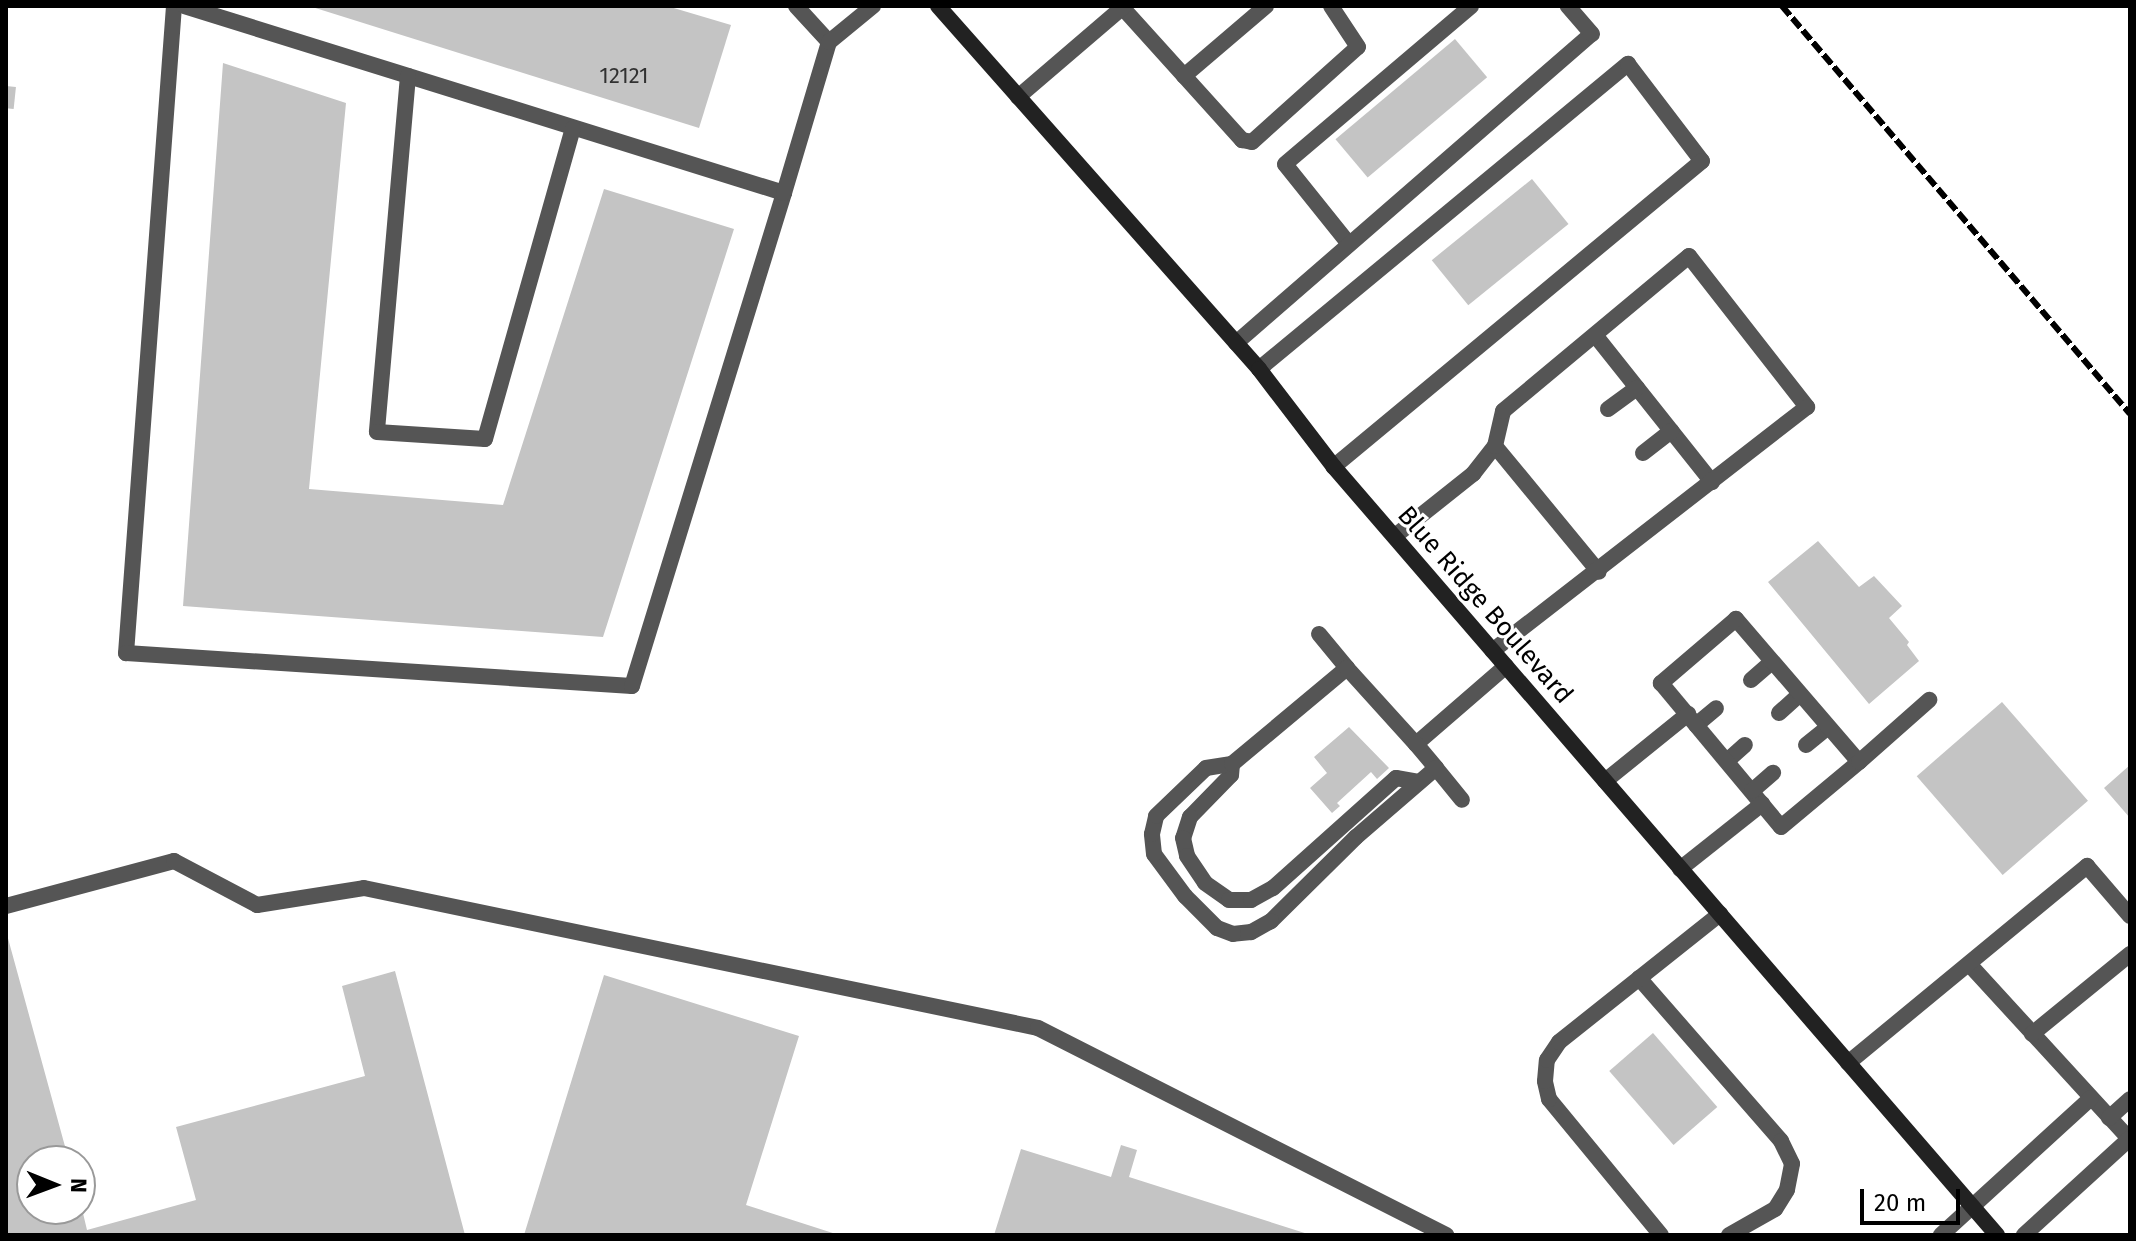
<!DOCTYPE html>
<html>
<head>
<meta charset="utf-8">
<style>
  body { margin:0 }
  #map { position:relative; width:2136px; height:1241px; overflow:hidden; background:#fff; font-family:"Fira Sans",sans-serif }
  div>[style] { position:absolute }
  .building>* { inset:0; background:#c4c4c4; transform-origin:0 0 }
  .lane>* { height:16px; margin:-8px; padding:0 8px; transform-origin:8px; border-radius:8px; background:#555 }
  .secondary>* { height:16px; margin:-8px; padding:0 8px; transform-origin:8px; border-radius:8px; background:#222 }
  .rail>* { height:6px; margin-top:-3px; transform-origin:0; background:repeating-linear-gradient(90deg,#000 0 12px,transparent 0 16px) }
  span { translate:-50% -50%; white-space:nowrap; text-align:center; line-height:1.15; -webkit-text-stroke:6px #fff; paint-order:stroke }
  .number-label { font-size:22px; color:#313131 }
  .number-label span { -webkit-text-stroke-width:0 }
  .street-label { font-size:26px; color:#000 }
  .frame { position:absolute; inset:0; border:8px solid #000; pointer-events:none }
  .north { position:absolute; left:16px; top:1145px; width:80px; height:80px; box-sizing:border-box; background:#fff; border:2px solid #999; border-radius:50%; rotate:91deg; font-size:22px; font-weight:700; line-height:32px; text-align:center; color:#000 }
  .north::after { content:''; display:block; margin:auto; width:28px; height:36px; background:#000; clip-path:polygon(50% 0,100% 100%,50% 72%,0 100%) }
  .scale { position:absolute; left:1860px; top:1189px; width:100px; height:36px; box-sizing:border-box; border:4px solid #000; border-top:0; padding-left:10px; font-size:24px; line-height:28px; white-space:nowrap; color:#000; -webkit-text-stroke:6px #fff; paint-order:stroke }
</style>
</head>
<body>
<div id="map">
  <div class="building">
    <i style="clip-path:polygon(309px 6px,667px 6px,731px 25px,699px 128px)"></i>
    <i style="left:1455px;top:39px;width:50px;height:156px;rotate:50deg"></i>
    <i style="clip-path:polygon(223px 63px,346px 103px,309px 489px,503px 505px,604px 189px,734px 229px,603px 637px,183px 606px)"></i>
    <i style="left:6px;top:86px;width:10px;height:22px;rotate:6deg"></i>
    <i style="left:1532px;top:179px;width:58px;height:129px;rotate:51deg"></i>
    <i style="clip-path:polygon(1818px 541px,1859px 587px,1874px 576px,1902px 606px,1889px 618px,1909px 642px,1907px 645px,1919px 661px,1869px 704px,1768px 582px)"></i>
    <i style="left:2002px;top:702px;width:131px;height:113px;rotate:49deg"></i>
    <i style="clip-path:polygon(1349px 727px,1389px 768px,1377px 779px,1371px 772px,1337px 803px,1340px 806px,1332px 813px,1310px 788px,1327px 773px,1314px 757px)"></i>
    <i style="clip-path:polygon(2130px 765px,2130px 818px,2104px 788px)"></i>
    <i style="clip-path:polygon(6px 931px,69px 1161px,32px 1161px,32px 1209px,82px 1209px,87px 1230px,196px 1200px,176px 1127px,365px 1076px,342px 986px,395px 971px,465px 1235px,6px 1235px)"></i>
    <i style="clip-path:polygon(604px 975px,799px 1036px,746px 1205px,839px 1235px,524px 1235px)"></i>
    <i style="left:1653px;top:1033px;width:98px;height:58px;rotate:49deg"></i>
    <i style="clip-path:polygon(1121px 1145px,1137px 1150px,1129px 1177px,1311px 1235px,994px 1235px,1021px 1149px,1111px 1177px)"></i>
  </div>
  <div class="lane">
    <i style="left:174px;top:6px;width:649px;rotate:94.24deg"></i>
    <i style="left:126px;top:653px;width:507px;rotate:3.73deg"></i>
    <i style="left:632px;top:686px;width:516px;rotate:-72.86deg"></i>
    <i style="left:784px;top:193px;width:628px;rotate:-162.69deg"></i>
    <i style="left:796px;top:6px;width:49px;rotate:47.5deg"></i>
    <i style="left:1121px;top:6px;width:181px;rotate:47.9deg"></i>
    <i style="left:1242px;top:140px;width:10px;rotate:11deg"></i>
    <i style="left:1252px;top:142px;width:142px;rotate:-41.9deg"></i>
    <i style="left:1358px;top:47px;width:49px;rotate:-123.4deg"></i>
    <i style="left:408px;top:76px;width:357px;rotate:95deg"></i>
    <i style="left:377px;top:432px;width:108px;rotate:3.7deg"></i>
    <i style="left:485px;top:439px;width:323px;rotate:-74.2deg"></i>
    <i style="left:1184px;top:76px;width:108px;rotate:-40.5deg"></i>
    <i style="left:1018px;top:97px;width:140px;rotate:-40.6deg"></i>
    <i style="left:784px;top:193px;width:158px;rotate:-73.4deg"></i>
    <i style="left:829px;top:42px;width:57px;rotate:-39.3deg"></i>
    <i style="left:1349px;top:244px;width:102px;rotate:-128.7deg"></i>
    <i style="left:1285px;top:164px;width:244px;rotate:-40.3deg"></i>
    <i style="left:1595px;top:335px;width:188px;rotate:51.5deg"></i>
    <i style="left:1236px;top:343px;width:471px;rotate:-41deg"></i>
    <i style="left:1592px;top:34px;width:37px;rotate:-131deg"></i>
    <i style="left:1259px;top:369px;width:479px;rotate:-39.6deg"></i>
    <i style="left:1628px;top:64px;width:122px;rotate:52.7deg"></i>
    <i style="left:1702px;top:161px;width:479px;rotate:140.3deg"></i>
    <i style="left:1608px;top:409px;width:36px;rotate:-36deg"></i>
    <i style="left:1495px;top:446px;width:163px;rotate:50.5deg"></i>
    <i style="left:1643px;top:453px;width:36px;rotate:-38deg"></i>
    <i style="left:1395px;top:536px;width:100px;rotate:-38.5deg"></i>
    <i style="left:1473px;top:474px;width:36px;rotate:-52deg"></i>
    <i style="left:1495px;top:446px;width:36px;rotate:-77deg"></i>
    <i style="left:1503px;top:411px;width:242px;rotate:-39.8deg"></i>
    <i style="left:1689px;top:256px;width:192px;rotate:52deg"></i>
    <i style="left:1807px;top:407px;width:398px;rotate:142.2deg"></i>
    <i style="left:1319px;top:634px;width:44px;rotate:50.5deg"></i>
    <i style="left:1751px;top:680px;width:28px;rotate:-41deg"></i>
    <i style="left:1779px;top:713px;width:28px;rotate:-42deg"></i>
    <i style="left:1696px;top:725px;width:26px;rotate:-40deg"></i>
    <i style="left:1416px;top:744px;width:119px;rotate:-40.9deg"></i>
    <i style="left:1806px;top:745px;width:28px;rotate:-39deg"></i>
    <i style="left:1727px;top:761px;width:24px;rotate:-42deg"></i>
    <i style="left:1859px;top:762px;width:189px;rotate:-130.7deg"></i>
    <i style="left:1736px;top:619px;width:99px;rotate:139.5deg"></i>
    <i style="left:1661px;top:683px;width:187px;rotate:50.2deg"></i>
    <i style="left:1781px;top:827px;width:102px;rotate:-39.8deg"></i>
    <i style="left:1859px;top:762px;width:94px;rotate:-41.5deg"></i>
    <i style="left:1232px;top:764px;width:11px;rotate:95deg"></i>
    <i style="left:1231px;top:775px;width:59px;rotate:134.3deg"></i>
    <i style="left:1190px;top:817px;width:22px;rotate:108deg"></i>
    <i style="left:1183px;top:838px;width:18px;rotate:77deg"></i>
    <i style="left:1187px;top:856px;width:32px;rotate:56deg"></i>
    <i style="left:1205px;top:883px;width:29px;rotate:35deg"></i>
    <i style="left:1229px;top:900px;width:22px"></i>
    <i style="left:1251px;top:900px;width:25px;rotate:-29deg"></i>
    <i style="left:1273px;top:888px;width:165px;rotate:-41.8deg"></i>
    <i style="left:1396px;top:778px;width:23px;rotate:10deg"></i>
    <i style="left:1436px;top:768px;width:106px;rotate:139.2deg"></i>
    <i style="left:1356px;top:837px;width:120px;rotate:135.3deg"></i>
    <i style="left:1271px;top:921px;width:23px;rotate:151deg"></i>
    <i style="left:1251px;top:932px;width:18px;rotate:174deg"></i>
    <i style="left:1233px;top:934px;width:17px;rotate:-159deg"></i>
    <i style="left:1217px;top:928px;width:45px;rotate:-135deg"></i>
    <i style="left:1185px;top:896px;width:52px;rotate:-126.4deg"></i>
    <i style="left:1154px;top:854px;width:20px;rotate:-96deg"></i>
    <i style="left:1152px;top:834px;width:18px;rotate:-77deg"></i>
    <i style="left:1156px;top:816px;width:69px;rotate:-43.8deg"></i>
    <i style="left:1206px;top:768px;width:26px;rotate:-9deg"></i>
    <i style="left:1232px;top:764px;width:150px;rotate:-39.9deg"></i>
    <i style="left:1347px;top:668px;width:103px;rotate:47.8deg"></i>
    <i style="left:1416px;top:744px;width:31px;rotate:50deg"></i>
    <i style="left:1436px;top:768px;width:41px;rotate:50.9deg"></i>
    <i style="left:1605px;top:781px;width:107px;rotate:-38.9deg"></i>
    <i style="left:1752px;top:791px;width:28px;rotate:-41deg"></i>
    <i style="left:1680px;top:869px;width:105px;rotate:-38.4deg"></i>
    <i style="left:6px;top:906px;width:174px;rotate:-15deg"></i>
    <i style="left:174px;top:861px;width:94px;rotate:27.9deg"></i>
    <i style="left:257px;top:905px;width:108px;rotate:-9deg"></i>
    <i style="left:364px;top:888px;width:688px;rotate:11.73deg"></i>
    <i style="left:1038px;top:1028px;width:458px;rotate:26.9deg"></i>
    <i style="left:1969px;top:964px;width:239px;rotate:47.5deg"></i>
    <i style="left:1639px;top:978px;width:216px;rotate:48.9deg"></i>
    <i style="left:1781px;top:1141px;width:25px;rotate:64deg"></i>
    <i style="left:1792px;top:1164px;width:26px;rotate:101deg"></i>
    <i style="left:1787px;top:1190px;width:22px;rotate:122deg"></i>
    <i style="left:1775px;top:1209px;width:53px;rotate:150.5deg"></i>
    <i style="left:2032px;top:1034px;width:127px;rotate:-39.2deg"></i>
    <i style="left:1848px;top:1063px;width:310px;rotate:-39.5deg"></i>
    <i style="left:2087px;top:866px;width:66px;rotate:49.3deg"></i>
    <i style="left:2109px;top:1118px;width:28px;rotate:-42deg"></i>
    <i style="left:1661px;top:1235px;width:176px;rotate:-129.5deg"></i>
    <i style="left:1549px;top:1099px;width:18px;rotate:-103deg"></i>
    <i style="left:1545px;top:1081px;width:21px;rotate:-85deg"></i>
    <i style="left:1547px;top:1060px;width:22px;rotate:-56deg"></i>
    <i style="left:1559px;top:1042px;width:206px;rotate:-38.5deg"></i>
    <i style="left:1941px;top:1235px;width:203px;rotate:-42.4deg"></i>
    <i style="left:2024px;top:1235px;width:142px;rotate:-42.4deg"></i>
  </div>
  <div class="secondary">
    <i style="left:938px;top:6px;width:485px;rotate:48.5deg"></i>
    <i style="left:1259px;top:369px;width:123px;rotate:52.6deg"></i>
    <i style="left:1334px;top:467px;width:1015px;rotate:49.2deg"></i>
  </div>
  <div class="rail">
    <i style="left:1782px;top:6px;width:536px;rotate:49.54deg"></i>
  </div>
  <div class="number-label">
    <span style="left:624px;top:76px">12121</span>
  </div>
  <div class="street-label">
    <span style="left:1485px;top:605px;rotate:49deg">Blue Ridge Boulevard</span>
  </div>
  <div class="frame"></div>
  <div class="north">N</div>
  <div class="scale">20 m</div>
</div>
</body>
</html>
